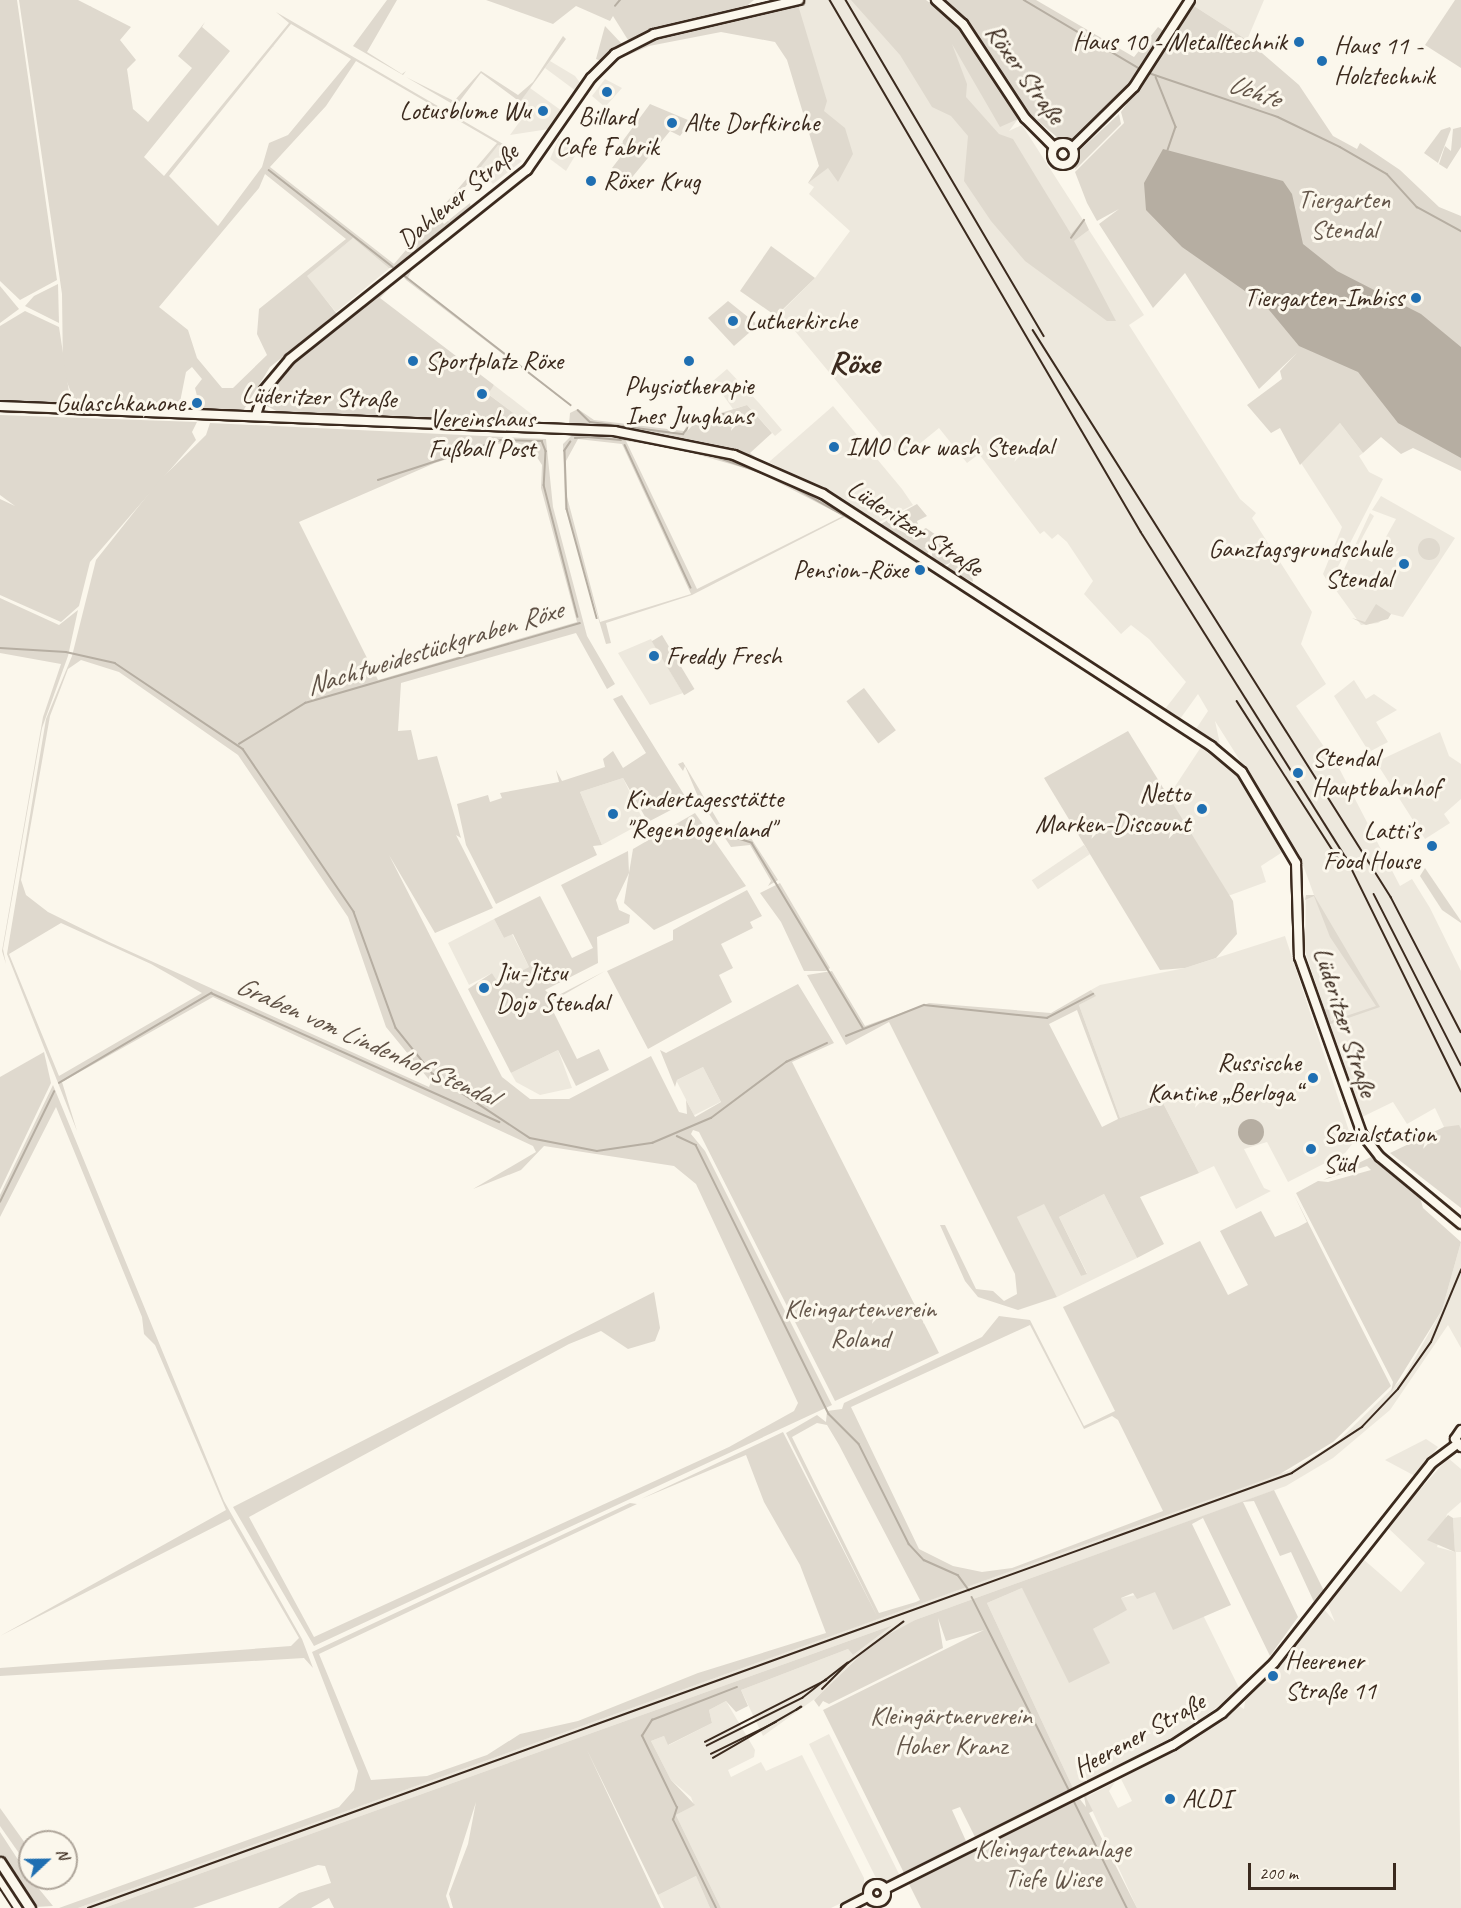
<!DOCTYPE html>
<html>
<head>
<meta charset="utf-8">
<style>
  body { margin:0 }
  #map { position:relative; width:1461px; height:1908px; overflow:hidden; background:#fbf7ec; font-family:Caveat,sans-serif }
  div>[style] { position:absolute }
  .built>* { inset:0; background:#ede8dd; transform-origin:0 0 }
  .green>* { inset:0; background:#dfd9ce; transform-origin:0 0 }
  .round { border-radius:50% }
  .water>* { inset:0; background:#b6aea2 }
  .stream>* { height:1.5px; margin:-0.75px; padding:0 0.75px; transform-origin:0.75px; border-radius:0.75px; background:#b6aea2 }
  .roads { filter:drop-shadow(2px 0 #3b2a1e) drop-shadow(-2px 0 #3b2a1e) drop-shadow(0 2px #3b2a1e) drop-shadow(0 -2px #3b2a1e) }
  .secondary>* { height:8px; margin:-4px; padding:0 4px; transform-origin:4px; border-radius:4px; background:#fbf7ec }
  .secondary>.ring { margin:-4px; padding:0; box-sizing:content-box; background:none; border:8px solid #fbf7ec; border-radius:50% }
  .primary>* { height:9px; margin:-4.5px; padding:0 4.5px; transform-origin:4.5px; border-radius:4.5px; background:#fbf7ec }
  .rail>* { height:1.5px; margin:-0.75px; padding:0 0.75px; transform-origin:0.75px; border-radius:0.75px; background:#3b2a1e }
  .dots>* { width:16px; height:16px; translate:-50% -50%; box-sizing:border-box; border:3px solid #fbf7ec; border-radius:50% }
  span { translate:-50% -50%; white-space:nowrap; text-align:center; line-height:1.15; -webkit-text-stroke:6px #fbf7ec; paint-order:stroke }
  .poi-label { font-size:26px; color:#3b2a1e }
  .right { translate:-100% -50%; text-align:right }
  .left { translate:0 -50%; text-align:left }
  .street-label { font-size:26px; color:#3b2a1e }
  .park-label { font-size:26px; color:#64564a }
  .water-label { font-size:27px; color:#605246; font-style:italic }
  .district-label { font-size:32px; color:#3b2a1e; font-weight:700 }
  .north { position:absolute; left:18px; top:1830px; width:60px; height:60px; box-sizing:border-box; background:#fbf7ec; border:2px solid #aea59a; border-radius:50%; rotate:68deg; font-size:16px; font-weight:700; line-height:24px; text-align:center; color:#3b2a1e }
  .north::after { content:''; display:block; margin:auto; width:21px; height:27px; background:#1f6fb2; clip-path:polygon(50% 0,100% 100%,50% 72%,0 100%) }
  .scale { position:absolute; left:1248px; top:1863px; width:148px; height:27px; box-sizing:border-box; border:3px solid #3b2a1e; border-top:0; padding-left:8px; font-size:18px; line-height:21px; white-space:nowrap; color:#3b2a1e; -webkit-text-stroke:4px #fbf7ec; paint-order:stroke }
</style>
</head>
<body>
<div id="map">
  <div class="built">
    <i style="clip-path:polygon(785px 0,851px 0,927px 10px,1018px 119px,1009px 131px,1022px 125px,1083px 220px,1072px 234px,1075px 240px,1089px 230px,1144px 315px,1129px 325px,1240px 499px,1256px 513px,1252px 518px,1312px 612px,1301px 644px,1326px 684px,1296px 706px,1340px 770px,1400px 886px,1412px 879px,1430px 908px,1461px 971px,1461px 1129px,1444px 1127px,1435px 1108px,1407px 1124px,1393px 1102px,1360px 1118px,1305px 951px,1306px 895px,1314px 895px,1299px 854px,1215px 721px,1220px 744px,1196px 729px,1208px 711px,1198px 694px,1180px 719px,1165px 709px,1186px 682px,1149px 639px,1131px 625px,1121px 634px,1084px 594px,1093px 581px,1067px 542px,1058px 534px,1052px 539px,1044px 531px,1040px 534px,979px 454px,967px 463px,939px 428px,901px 459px,780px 313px,815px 278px,850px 231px,809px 194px,814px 187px,808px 183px,819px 166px)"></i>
    <i style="clip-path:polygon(1197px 0,1264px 0,1247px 40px,1194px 6px)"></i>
    <i style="clip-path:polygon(550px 61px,575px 76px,581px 84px,576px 91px,545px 68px)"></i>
    <i style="clip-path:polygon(605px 79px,622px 88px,605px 107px,592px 96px)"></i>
    <i style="clip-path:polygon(530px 88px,562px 111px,549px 129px,510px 135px,528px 110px,519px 103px)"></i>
    <i style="clip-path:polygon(559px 138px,576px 154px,566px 171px,550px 159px)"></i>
    <i style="clip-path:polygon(498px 144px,522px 161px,493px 184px,479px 169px)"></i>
    <i style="clip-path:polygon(353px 238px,391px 267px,336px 312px,306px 276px)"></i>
    <i style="clip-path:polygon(727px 369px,759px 403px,782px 430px,775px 436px,747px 405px,733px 409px,713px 381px)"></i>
    <i style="clip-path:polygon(494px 385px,534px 416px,520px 418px,487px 393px)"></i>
    <i style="clip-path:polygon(833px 406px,902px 489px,913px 505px,879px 522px,769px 462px)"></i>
    <i style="clip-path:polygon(1340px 423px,1363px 453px,1359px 456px,1369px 472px,1383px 479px,1329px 584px,1323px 574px,1342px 527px,1301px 463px)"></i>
    <i style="clip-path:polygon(1381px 496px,1455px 538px,1403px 617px,1391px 614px,1378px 623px,1361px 625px,1335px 589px,1370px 513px,1374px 516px,1354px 553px,1372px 562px,1396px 519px,1372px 510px)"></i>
    <i style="clip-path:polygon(651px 639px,683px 693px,650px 705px,618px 653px)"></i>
    <i style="clip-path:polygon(1354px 680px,1366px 699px,1374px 694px,1397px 710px,1376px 722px,1388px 742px,1369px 752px,1334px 696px)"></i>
    <i style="clip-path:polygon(1440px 732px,1449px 756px,1461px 764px,1461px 799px,1444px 814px,1450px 823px,1425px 839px,1376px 762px)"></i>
    <i style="clip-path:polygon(1201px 747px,1238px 776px,1284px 851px,1261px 866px,1266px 882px,1228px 896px,1168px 797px)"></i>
    <i style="clip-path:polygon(623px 778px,644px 822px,602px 845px,580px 792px)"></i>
    <i style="left:1084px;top:845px;width:11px;height:63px;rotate:56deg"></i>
    <i style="clip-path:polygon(494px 919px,504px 938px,512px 934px,529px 967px,497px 984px,492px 973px,469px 985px,448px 943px)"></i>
    <i style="clip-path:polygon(1285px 936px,1353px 1143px,1345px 1153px,1288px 1182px,1267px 1142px,1244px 1149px,1264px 1188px,1271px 1191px,1236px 1209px,1214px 1166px,1199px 1173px,1163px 1103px,1120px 1118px,1079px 1005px,1095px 996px,1091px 990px,1100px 985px,1185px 968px)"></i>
    <i style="clip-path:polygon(558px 1050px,572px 1088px,540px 1095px,516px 1082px,511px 1073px)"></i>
    <i style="left:703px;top:1067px;width:39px;height:30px;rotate:63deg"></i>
    <i style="clip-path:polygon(1104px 1194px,1137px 1258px,1057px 1297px,1017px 1217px,1044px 1203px,1081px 1276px,1087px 1273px,1059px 1217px)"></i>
    <i style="clip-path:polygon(1461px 1242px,1461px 1348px,1448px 1325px,1390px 1410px,1333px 1458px,1286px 1486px,915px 1620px,856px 1659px,816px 1698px,763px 1736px,741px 1690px,848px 1649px,853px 1655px,893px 1625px,104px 1908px,78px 1908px,1293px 1469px,1338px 1441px,1404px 1377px,1442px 1310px)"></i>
    <i style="clip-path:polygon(1426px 1439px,1438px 1447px,1415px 1476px,1385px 1460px)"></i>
    <i style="clip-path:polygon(1448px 1458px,1461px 1469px,1461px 1502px,1447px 1514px,1437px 1547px,1455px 1552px,1453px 1518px,1461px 1517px,1461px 1552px,1456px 1552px,1461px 1908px,1137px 1908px,1086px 1797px,1115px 1782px,1109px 1791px,1118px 1808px,1132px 1801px,1121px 1779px,1200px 1736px,1239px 1706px,1244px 1709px,1245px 1701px,1323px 1608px,1335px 1622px,1327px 1603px,1363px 1559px,1401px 1592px,1425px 1563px,1387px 1527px)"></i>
    <i style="clip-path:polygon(1022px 1588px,1093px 1629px,1126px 1610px,1121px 1598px,1155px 1591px,1203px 1615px,1240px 1690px,1185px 1731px,1073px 1788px,987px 1603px)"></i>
    <i style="clip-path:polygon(726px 1701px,755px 1750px,754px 1757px,728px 1770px,731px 1777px,761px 1762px,766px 1771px,802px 1755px,864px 1878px,864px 1892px,831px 1908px,721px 1908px,676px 1815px,694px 1805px,691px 1797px,671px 1780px,651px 1741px,664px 1736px,669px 1745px,712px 1723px,709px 1710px)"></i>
    <i style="clip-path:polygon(829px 1734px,900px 1876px,890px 1881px,876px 1878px,809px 1744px)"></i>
    <i style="clip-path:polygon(696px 1876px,710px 1908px,664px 1908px,658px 1895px)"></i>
  </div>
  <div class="green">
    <i style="clip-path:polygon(0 0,17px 0,57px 280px,20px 300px,0 281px)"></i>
    <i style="clip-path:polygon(evenodd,19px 0,78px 0,131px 27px,120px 40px,136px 60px,127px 69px,133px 109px,148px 122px,192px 68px,178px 56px,205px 22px,202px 27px,230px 51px,144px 157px,164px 176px,289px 23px,276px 12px,510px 148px,498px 145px,440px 219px,444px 224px,470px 203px,471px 209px,395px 268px,389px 268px,353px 238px,307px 276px,337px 314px,270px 367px,243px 411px,200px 408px,195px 388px,202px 379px,192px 367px,186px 372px,179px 407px,83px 405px,74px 400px,63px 372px,62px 294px,19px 0,291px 24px,351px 59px,288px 135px,269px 143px,262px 167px,218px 226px,169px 176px,291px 24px,19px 0,356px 61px,497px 143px,394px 264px,270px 167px,326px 106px,356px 61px,19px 0,265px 174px,346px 239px,259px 309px,257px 334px,267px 355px,233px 388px,222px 388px,197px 358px,188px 330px,159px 307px,259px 188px,265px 174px)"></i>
    <i style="clip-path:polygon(387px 0,397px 0,367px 52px,402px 74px,406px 71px,403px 75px,353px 46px)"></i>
    <i style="clip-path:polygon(486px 0,754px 0,744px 8px,628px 40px,613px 16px,610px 21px,576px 6px,553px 24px)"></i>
    <i style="clip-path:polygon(851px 0,926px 0,955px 22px,1018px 119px,1000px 127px,952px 44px,967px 84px,966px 97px,999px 134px,1013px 139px,1071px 234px,1084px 219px,1089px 230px,1074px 241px,1116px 321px,1107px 321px,1025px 261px,991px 221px,964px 181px,968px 136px,951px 116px,932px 107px,900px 55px)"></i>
    <i style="clip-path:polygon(945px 0,1036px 0,1134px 57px,1158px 27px,1165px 32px,1110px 108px,1073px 139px,1059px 139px,1028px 112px,971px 27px)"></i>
    <i style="clip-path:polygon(1455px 0,1461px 0,1461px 68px,1425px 45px)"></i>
    <i style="clip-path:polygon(798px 5px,827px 101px,824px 111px,845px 128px,853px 154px,838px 182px,828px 168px,808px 183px,819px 166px,787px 60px,775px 42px,721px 32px,649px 46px,612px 62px,649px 39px)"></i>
    <i style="clip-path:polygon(1194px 6px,1247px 40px,1299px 85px,1333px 136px,1357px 149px,1360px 143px,1400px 170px,1439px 207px,1461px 216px,1461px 471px,1413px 448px,1401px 454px,1381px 437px,1363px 453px,1340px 423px,1300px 465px,1280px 428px,1271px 433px,1247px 405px,1282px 379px,1280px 371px,1297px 353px,1259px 389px,1185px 273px,1153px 308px,1099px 224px,1119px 209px,1097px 221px,1087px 203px,1075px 172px,1124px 123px,1121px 112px)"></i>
    <i style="clip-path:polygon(605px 26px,622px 44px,601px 61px,596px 59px)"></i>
    <i style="clip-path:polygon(563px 36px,566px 39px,520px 102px,481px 73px,456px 106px,406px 77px,454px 101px,481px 71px,518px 95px,533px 82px)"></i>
    <i style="clip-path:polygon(650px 104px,688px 120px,687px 127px,680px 136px,670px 131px,629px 181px,612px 168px,622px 155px,616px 150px)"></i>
    <i style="clip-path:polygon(1119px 114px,1121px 124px,1075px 170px,1079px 151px)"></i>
    <i style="clip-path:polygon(1450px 127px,1451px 129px,1438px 163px,1424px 153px,1441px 130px)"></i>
    <i style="clip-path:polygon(1461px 127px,1461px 147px,1447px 169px,1439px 164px,1445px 146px,1451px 151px,1453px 129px)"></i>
    <i style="clip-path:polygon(771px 246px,815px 278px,776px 316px,740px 291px)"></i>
    <i style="clip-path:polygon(413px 267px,408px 278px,571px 406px,406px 280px,403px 276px)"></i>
    <i style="clip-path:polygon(398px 280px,380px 298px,494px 385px,488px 394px,520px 418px,529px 418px,490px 420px,280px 413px,267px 406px,269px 388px,290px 365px)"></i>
    <i style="clip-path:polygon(58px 284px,59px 323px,25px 306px,34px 296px)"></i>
    <i style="clip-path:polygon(0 286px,19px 309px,0 323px)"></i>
    <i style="clip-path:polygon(728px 301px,758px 325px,734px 346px,708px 318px)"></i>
    <i style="clip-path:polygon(25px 311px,59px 327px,71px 405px,0 402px,0 326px)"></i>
    <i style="clip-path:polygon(747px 405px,772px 433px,750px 453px,767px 465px,668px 435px,569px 424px,570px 413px,578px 409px,594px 420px,684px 431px,688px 423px)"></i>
    <i style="clip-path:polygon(0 409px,206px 417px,207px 419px,0 413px)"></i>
    <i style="clip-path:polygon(0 415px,197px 422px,192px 432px,196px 440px,90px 562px,79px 606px,61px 622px,0 595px,0 499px,15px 506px,0 495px)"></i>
    <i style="left:246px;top:419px;width:290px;height:3px;rotate:2deg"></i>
    <i style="clip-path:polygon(evenodd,210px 423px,546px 439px,553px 507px,587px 636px,615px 684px,607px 689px,576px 633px,401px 683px,398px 731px,411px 730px,418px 760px,437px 756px,461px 838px,456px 835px,493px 908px,435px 933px,389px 855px,502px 1077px,530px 1099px,569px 1099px,651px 1056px,679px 1112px,687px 1114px,686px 1100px,695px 1117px,721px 1102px,703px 1067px,677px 1080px,675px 1087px,660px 1050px,666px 1053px,798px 984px,834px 1043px,792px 1062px,939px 1353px,835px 1401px,699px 1132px,693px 1130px,691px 1134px,705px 1151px,832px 1405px,314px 1646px,233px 1507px,654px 1292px,660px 1328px,655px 1341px,628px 1349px,601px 1331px,569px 1344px,249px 1517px,314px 1637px,729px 1447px,794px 1411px,798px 1403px,696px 1184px,674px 1166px,544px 1146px,521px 1170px,473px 1189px,536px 1152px,533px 1146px,213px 997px,62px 1082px,77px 1131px,7px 954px,46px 719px,72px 656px,96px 560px,158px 482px,206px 435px,210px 423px,517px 443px,531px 448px,542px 465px,541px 488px,577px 622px,378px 680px,299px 522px,435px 463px,493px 444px,517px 443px,210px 423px,81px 660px,119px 672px,238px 755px,348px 917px,386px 1027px,431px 1082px,429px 1087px,109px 942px,48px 912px,26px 895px,21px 880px,50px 716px,68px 669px,81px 660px,210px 423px,61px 923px,151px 964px,202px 993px,59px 1076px,9px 954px,61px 923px)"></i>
    <i style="clip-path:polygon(evenodd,574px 433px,642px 438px,726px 456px,823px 498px,867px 531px,846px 516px,692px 595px,606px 623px,611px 643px,606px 644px,565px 507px,563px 444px,574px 433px,578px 439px,622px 444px,691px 594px,600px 622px,566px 493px,566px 461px,578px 439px,574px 433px,626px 441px,675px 448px,758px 472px,843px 516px,697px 589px,626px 441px)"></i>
    <i style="clip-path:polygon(917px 504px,927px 516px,917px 521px,920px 531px,926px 528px,936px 535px,927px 555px,879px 525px)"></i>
    <i class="round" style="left:1418px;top:538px;width:22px;height:22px"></i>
    <i class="round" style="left:932px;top:543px;width:22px;height:22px"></i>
    <i style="clip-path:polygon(959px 554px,971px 569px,973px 582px,946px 568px)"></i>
    <i style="clip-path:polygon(0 598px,59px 625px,78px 610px,68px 656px,42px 728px,3px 949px,6px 964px,2px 951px,43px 717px,61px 664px,0 653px)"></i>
    <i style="clip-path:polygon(1376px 604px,1391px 614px,1388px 619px,1366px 625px,1352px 618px,1365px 622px)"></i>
    <i style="left:662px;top:635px;width:63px;height:12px;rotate:59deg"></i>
    <i style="left:864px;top:688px;width:53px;height:22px;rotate:53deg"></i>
    <i style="clip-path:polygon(622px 695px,688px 801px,648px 822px,623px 778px,580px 792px,602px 845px,593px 846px,597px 855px,496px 904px,466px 845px,457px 804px,488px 795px,490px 802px,502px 798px,500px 793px,559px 782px,556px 770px,562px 781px,605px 767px,603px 759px,613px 751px,623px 768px,646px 753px,613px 699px)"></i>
    <i style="clip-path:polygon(1128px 731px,1233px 901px,1237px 934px,1216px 958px,1185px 968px,1160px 970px,1044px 778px)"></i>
    <i style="clip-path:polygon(683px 762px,724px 831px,751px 838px,778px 880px,768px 886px,771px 881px,750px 845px,731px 847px,699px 799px,685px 766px,683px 771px,678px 764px)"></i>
    <i style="clip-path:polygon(695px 813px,746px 886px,654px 930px,624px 903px,633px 849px)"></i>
    <i style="clip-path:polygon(628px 851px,629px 873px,616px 900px,619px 910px,630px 915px,629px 923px,597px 937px,598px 963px,545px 990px,553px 998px,605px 971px,549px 1003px,577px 1059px,599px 1049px,609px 1070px,576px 1086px,558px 1050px,511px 1073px,468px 989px,492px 973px,498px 983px,529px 967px,513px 934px,504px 938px,494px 919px,540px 896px,572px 958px,593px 948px,561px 885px)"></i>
    <i style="clip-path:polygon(1425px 868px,1461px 921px,1461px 923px,1442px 910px,1420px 876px)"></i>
    <i style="clip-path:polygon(780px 883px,830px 968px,826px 971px,804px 971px,781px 922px,760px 893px)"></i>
    <i style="clip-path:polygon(747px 890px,762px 916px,750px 922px,753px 928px,721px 944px,733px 968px,719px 975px,732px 1002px,648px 1049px,607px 971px,673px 940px,673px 930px)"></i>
    <i style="clip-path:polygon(1306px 895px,1314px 895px,1380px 1007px,1328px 1025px,1324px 1009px,1329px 1010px,1331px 1021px,1376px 1006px,1330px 937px,1314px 896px,1305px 900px)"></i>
    <i style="clip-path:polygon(evenodd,832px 971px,865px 1026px,929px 1003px,1051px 1013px,1091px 990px,1096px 996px,1079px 1005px,1120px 1118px,1163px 1103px,1199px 1173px,1140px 1197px,1164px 1244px,1137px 1258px,1104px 1194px,1059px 1217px,1087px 1274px,1081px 1276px,1044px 1204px,1017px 1217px,1057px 1297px,1018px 1310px,978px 1297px,965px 1281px,940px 1225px,945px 1225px,976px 1289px,993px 1291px,1004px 1301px,1017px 1294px,1015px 1274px,889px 1022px,846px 1045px,807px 975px,832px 971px,1077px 1010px,1118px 1119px,1102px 1127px,1049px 1024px,1077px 1010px)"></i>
    <i style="clip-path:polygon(44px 1052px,51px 1083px,0 1190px,0 1077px)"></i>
    <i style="clip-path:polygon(53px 1085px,224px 1501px,302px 1639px,313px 1668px,304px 1658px,0 1676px,0 1668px,291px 1646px,299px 1638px,230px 1519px,0 1636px,226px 1510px,155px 1345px,144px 1334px,142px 1317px,56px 1107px,0 1217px,0 1195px)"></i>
    <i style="clip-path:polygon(1459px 1125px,1461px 1129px,1461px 1208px,1390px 1153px,1444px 1127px)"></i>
    <i style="clip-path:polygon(1371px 1157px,1420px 1197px,1423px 1208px,1461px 1242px,1442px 1310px,1391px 1392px,1393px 1382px,1296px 1193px,1318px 1181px,1328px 1182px,1371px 1170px,1367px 1166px,1323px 1180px)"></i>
    <i style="clip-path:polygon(evenodd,1294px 1195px,1391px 1386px,1333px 1442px,1280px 1474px,78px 1908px,59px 1908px,339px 1807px,354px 1790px,358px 1771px,312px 1652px,630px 1503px,637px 1504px,319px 1654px,371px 1780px,427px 1776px,487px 1755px,520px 1734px,578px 1721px,698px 1673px,826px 1633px,800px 1565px,764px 1502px,746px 1455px,641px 1499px,783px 1432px,878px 1618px,786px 1433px,817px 1415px,826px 1422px,827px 1411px,842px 1409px,844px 1403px,982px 1337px,999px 1316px,1030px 1320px,1084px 1426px,1115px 1411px,1063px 1307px,1200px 1241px,1228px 1295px,1248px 1285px,1220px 1231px,1261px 1211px,1275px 1237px,1298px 1227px,1307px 1222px,1294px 1195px,1030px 1325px,1084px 1429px,1112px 1416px,1118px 1420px,1163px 1511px,1012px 1568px,982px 1572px,953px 1566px,919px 1549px,851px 1407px,1030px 1325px,1294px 1195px,817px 1423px,827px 1425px,839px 1445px,920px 1600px,916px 1602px,879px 1613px,792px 1437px,817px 1423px)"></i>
    <i style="clip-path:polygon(1274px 1490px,1324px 1591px,1314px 1602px,1291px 1552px,1280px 1556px,1254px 1501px,1243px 1502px,1298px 1617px,1270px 1656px,1203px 1518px,1192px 1524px,1231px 1605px,1173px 1630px,1155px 1592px,1137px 1599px,1133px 1593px,1121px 1598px,1127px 1610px,1093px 1629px,1110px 1663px,1069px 1683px,1022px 1588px,987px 1603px,1073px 1788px,1097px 1779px,975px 1837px,960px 1807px,952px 1810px,966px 1841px,904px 1873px,823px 1710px,984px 1630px,946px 1641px,938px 1618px,943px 1648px,829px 1704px,823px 1701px,819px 1707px,814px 1700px,873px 1643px,915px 1620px)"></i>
    <i style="clip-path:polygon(1448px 1515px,1453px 1518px,1455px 1552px,1427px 1540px)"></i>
    <i style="clip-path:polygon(893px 1625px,853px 1655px,848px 1649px,741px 1690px,748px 1706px,736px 1712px,726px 1701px,709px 1710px,712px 1723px,668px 1745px,664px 1736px,651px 1741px,671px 1780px,695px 1805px,676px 1815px,721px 1908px,710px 1908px,696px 1876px,658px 1895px,587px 1750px,661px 1908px,453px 1908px,449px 1894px,468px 1844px,476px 1802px,446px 1896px,450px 1908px,334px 1908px,329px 1898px,311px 1908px,278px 1908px,299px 1893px,331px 1883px,325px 1866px,318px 1865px,193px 1908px,104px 1908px)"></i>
    <i style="clip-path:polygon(1092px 1792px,1086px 1797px,1093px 1811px,1089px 1813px,1137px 1908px,921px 1908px,909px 1884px,1079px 1798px,1086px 1807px,1084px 1796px)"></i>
    <i style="clip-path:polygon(0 1808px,30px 1850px,30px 1869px,0 1826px)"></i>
    <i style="clip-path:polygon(0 1832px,30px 1878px,53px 1906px,35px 1907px,25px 1894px,0 1856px)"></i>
  </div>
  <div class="water">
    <i style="clip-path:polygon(1163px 149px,1283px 181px,1292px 194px,1303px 244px,1337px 271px,1421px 314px,1461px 347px,1461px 458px,1398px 423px,1358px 372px,1299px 346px,1265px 305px,1182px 247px,1146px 210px,1144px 183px)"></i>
    <i class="round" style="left:1238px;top:1119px;width:26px;height:26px"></i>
  </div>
  <div class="stream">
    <i style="left:1024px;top:0;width:137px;rotate:30.7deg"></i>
    <i style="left:615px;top:6px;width:8px;rotate:-50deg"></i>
    <i style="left:1146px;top:72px;width:139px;rotate:18.8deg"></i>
    <i style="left:1278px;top:117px;width:69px;rotate:25.8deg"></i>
    <i style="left:1340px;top:147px;width:54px;rotate:29.9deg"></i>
    <i style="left:1387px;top:174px;width:45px;rotate:47.7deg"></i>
    <i style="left:1417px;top:207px;width:50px;rotate:28.6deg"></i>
    <i style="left:1156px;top:77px;width:54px;rotate:68.2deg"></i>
    <i style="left:1176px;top:127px;width:24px;rotate:109deg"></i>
    <i style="left:269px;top:170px;width:157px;rotate:38deg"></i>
    <i style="left:1071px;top:238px;width:22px;rotate:-54deg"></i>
    <i style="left:405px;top:276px;width:210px;rotate:37.9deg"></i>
    <i style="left:578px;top:410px;width:17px;rotate:45deg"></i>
    <i style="left:590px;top:422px;width:94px;rotate:7.4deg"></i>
    <i style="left:683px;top:434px;width:13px;rotate:-51deg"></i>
    <i style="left:691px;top:424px;width:34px;rotate:-17deg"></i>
    <i style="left:588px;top:437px;width:33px;rotate:5deg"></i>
    <i style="left:575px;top:438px;width:13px;rotate:-4deg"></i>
    <i style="left:620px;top:439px;width:19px;rotate:3deg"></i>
    <i style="left:625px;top:445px;width:157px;rotate:65.2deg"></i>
    <i style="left:546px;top:451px;width:34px;rotate:93deg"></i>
    <i style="left:544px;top:485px;width:136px;rotate:75.6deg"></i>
    <i style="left:564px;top:451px;width:11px;rotate:-56deg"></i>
    <i style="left:565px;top:451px;width:58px;rotate:88deg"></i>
    <i style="left:567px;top:509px;width:113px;rotate:74.6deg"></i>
    <i style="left:705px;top:453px;width:70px;rotate:19.2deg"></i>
    <i style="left:779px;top:479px;width:94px;rotate:29.3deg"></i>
    <i style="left:378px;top:480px;width:129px;rotate:-18deg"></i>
    <i style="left:501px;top:440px;width:41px;rotate:1.4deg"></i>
    <i style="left:542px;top:441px;width:11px;rotate:68deg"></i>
    <i style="left:0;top:648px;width:66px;rotate:3.5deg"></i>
    <i style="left:66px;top:652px;width:50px;rotate:12.7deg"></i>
    <i style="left:115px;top:663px;width:154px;rotate:33.9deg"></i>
    <i style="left:243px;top:749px;width:197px;rotate:55.7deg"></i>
    <i style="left:354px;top:912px;width:123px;rotate:70.1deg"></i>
    <i style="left:396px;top:1028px;width:59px;rotate:51.2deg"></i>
    <i style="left:433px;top:1074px;width:116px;rotate:33.4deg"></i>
    <i style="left:530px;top:1138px;width:68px;rotate:11deg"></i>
    <i style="left:597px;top:1151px;width:56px;rotate:-8.3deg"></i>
    <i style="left:652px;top:1143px;width:64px;rotate:-23deg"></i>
    <i style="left:711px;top:1118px;width:94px;rotate:-36.7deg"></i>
    <i style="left:786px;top:1062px;width:45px;rotate:-24.9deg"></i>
    <i style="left:239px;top:744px;width:78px;rotate:-31.8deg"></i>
    <i style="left:305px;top:703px;width:286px;rotate:-16.2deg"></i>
    <i style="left:725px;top:834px;width:28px;rotate:18deg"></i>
    <i style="left:752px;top:843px;width:216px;rotate:59deg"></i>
    <i style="left:846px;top:1036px;width:84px;rotate:-21.7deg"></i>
    <i style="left:924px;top:1005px;width:124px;rotate:6deg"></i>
    <i style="left:1047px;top:1018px;width:52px;rotate:-27.6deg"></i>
    <i style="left:59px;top:1083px;width:177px;rotate:-30.6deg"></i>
    <i style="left:211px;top:993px;width:316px;rotate:24.1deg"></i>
    <i style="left:677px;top:1136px;width:21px;rotate:25deg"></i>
    <i style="left:696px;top:1145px;width:300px;rotate:63.7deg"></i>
    <i style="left:829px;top:1414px;width:42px;rotate:45deg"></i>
    <i style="left:859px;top:1444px;width:112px;rotate:63.4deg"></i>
    <i style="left:909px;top:1544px;width:22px;rotate:47deg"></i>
    <i style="left:924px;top:1560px;width:37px;rotate:24deg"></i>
    <i style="left:958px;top:1575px;width:19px;rotate:54deg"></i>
    <i style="left:0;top:1202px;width:123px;rotate:-63.9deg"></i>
    <i style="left:972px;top:1597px;width:218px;rotate:63.3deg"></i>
    <i style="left:1073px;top:1799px;width:122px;rotate:63.6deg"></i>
    <i style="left:716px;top:1908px;width:98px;rotate:-116deg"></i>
    <i style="left:673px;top:1820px;width:13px;rotate:-72deg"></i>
    <i style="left:677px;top:1808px;width:80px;rotate:-115.9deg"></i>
    <i style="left:642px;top:1736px;width:19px;rotate:-58deg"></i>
    <i style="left:652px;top:1720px;width:91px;rotate:-21.2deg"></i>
  </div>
  <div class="roads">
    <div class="secondary">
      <i style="left:936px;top:0;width:36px;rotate:42deg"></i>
      <i style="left:963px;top:24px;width:113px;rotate:56.6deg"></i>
      <i style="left:1025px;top:118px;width:41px;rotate:45deg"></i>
      <i class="ring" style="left:1052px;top:143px;width:14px;height:14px"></i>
      <i style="left:1072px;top:148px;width:87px;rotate:-44.5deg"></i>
      <i style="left:1134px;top:87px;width:103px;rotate:-57.2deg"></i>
      <i style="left:0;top:406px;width:615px;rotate:2.33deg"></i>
      <i style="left:614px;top:431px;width:122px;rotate:11.3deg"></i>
      <i style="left:734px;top:455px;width:97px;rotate:23.7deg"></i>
      <i style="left:823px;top:494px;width:463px;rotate:33deg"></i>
      <i style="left:1211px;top:746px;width:40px;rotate:40deg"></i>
      <i style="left:1242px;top:772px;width:106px;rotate:59.3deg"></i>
      <i style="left:1296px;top:863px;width:94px;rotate:88.2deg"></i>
      <i style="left:1299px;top:957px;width:188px;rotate:70.4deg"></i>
      <i style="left:1362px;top:1134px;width:29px;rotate:52deg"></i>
      <i style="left:1380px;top:1157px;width:105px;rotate:39.6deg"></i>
      <i style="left:256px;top:415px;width:26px;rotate:-72deg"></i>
      <i style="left:264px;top:390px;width:40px;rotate:-50deg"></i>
      <i style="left:290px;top:359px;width:303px;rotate:-38.6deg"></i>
      <i style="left:527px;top:170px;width:112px;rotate:-55.2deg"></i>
      <i style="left:591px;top:78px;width:34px;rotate:-45deg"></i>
      <i style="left:615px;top:54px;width:44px;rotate:-27.1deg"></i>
      <i style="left:654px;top:34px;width:149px;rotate:-13.2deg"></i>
      <i style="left:1461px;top:1447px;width:10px;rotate:-127deg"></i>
      <i style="left:1455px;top:1439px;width:11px;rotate:-56deg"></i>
      <i class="ring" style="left:868px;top:1884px;width:10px;height:10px"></i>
      <i style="left:885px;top:1889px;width:322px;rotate:-26.6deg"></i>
      <i style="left:1173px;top:1745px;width:59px;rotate:-33.1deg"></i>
      <i style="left:1222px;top:1713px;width:72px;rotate:-43.9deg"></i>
      <i style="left:1274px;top:1663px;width:255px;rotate:-51.7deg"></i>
      <i style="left:1432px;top:1463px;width:31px;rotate:-37deg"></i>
      <i style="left:846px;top:1908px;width:25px;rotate:-27deg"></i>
    </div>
    <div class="primary">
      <i style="left:0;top:1862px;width:55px;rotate:56.9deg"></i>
    </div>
  </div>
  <div class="rail">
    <i style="left:830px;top:0;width:616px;rotate:59.69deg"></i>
    <i style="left:1141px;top:532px;width:384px;rotate:57.8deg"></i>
    <i style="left:1346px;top:857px;width:261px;rotate:63.8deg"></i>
    <i style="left:846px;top:0;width:390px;rotate:59.5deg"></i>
    <i style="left:1033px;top:330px;width:671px;rotate:57.73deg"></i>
    <i style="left:1391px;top:897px;width:152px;rotate:62.6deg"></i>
    <i style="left:1237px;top:701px;width:189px;rotate:57.3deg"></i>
    <i style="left:1374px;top:894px;width:192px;rotate:63deg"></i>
    <i style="left:848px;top:1663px;width:69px;rotate:-36.7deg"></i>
    <i style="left:822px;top:1689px;width:37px;rotate:-45deg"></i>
    <i style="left:848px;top:1663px;width:28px;rotate:142deg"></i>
    <i style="left:705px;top:1742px;width:136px;rotate:-27.1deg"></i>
    <i style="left:826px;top:1680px;width:29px;rotate:142deg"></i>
    <i style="left:803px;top:1698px;width:107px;rotate:153.4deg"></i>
    <i style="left:711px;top:1754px;width:72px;rotate:-26.2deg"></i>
    <i style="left:713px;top:1758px;width:102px;rotate:-30.1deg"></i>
    <i style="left:801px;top:1707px;width:5px;rotate:143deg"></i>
    <i style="left:0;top:1888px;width:24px;rotate:57deg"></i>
    <i style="left:88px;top:1908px;width:1280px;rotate:-19.86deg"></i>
    <i style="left:1292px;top:1473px;width:84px;rotate:-33.3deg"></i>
    <i style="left:1362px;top:1427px;width:52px;rotate:-46.5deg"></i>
    <i style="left:1398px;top:1389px;width:57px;rotate:-54.9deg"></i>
    <i style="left:1431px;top:1342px;width:78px;rotate:-67.4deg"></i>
  </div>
  <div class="dots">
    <i style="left:1299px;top:42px;background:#1f6fb2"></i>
    <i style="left:1322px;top:61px;background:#1f6fb2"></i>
    <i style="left:607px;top:92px;background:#1f6fb2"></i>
    <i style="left:543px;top:111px;background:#1f6fb2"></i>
    <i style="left:672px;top:123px;background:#1f6fb2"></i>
    <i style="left:591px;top:181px;background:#1f6fb2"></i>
    <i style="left:1416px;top:298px;background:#1f6fb2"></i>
    <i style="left:733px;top:321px;background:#1f6fb2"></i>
    <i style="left:413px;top:361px;background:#1f6fb2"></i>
    <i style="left:689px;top:361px;background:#1f6fb2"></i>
    <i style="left:482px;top:394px;background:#1f6fb2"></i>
    <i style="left:197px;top:403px;background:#1f6fb2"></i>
    <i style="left:834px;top:447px;background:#1f6fb2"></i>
    <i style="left:1404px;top:564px;background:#1f6fb2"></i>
    <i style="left:920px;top:570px;background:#1f6fb2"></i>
    <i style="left:654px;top:656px;background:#1f6fb2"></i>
    <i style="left:1298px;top:773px;background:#1f6fb2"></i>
    <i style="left:1202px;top:809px;background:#1f6fb2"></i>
    <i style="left:613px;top:814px;background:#1f6fb2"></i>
    <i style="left:1432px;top:846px;background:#1f6fb2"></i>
    <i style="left:484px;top:988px;background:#1f6fb2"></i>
    <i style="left:1313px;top:1078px;background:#1f6fb2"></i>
    <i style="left:1311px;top:1149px;background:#1f6fb2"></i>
    <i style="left:1273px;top:1676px;background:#1f6fb2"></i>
    <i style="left:1170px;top:1799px;background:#1f6fb2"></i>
  </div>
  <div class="poi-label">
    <span class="right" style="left:1287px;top:42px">Haus 10 - Metalltechnik</span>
    <span class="left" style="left:1334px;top:61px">Haus 11 -<br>Holztechnik</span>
    <span class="right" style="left:531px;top:111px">Lotusblume Wu</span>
    <span style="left:607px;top:132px">Billard<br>Cafe Fabrik</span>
    <span class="left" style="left:684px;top:123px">Alte Dorfkirche</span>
    <span class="left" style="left:603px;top:181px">Röxer Krug</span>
    <span class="right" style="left:1404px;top:298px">Tiergarten-Imbiss</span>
    <span class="left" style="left:745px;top:321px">Lutherkirche</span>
    <span class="left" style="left:425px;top:361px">Sportplatz Röxe</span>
    <span style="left:689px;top:401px">Physiotherapie<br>Ines Junghans</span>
    <span class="right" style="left:185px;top:403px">Gulaschkanone</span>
    <span style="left:482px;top:434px">Vereinshaus<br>Fußball Post</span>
    <span class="left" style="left:846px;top:447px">IMO Car wash Stendal</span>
    <span class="right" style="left:1392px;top:564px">Ganztagsgrundschule<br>Stendal</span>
    <span class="right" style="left:908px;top:570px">Pension-Röxe</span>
    <span class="left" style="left:666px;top:656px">Freddy Fresh</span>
    <span class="left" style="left:1312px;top:773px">Stendal<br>Hauptbahnhof</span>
    <span class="right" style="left:1190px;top:809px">Netto<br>Marken-Discount</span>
    <span class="left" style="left:625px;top:814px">Kindertagesstätte<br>"Regenbogenland"</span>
    <span class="right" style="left:1420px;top:846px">Latti's<br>Food House</span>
    <span class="left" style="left:496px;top:988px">Jiu-Jitsu<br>Dojo Stendal</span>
    <span class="right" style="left:1301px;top:1078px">Russische<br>Kantine „Berloga“</span>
    <span class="left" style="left:1323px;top:1149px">Sozialstation<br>Süd</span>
    <span class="left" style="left:1285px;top:1676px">Heerener<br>Straße 11</span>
    <span class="left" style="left:1182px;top:1799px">ALDI</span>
  </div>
  <div class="street-label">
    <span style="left:1025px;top:74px;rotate:54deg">Röxer Straße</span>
    <span style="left:458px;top:196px;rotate:-40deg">Dahlener Straße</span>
    <span style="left:319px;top:397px;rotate:2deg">Lüderitzer Straße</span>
    <span style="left:915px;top:528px;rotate:33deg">Lüderitzer Straße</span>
    <span style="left:1345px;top:1022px;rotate:72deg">Lüderitzer Straße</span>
    <span style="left:1139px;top:1735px;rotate:-29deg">Heerener Straße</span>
  </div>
  <div class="park-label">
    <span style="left:1344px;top:215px">Tiergarten<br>Stendal</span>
    <span style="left:860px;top:1324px">Kleingartenverein<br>Roland</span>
    <span style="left:951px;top:1731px">Kleingärtnerverein<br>Hoher Kranz</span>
    <span style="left:1053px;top:1864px">Kleingartenanlage<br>Tiefe Wiese</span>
  </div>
  <div class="water-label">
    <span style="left:1254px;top:91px;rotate:19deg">Uchte</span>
    <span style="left:434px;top:648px;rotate:-17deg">Nachtweidestückgraben Röxe</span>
    <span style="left:366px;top:1041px;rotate:24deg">Graben vom Lindenhof Stendal</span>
  </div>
  <div class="district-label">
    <span style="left:854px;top:363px">Röxe</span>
  </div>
  <div class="north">N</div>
  <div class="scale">200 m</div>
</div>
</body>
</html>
